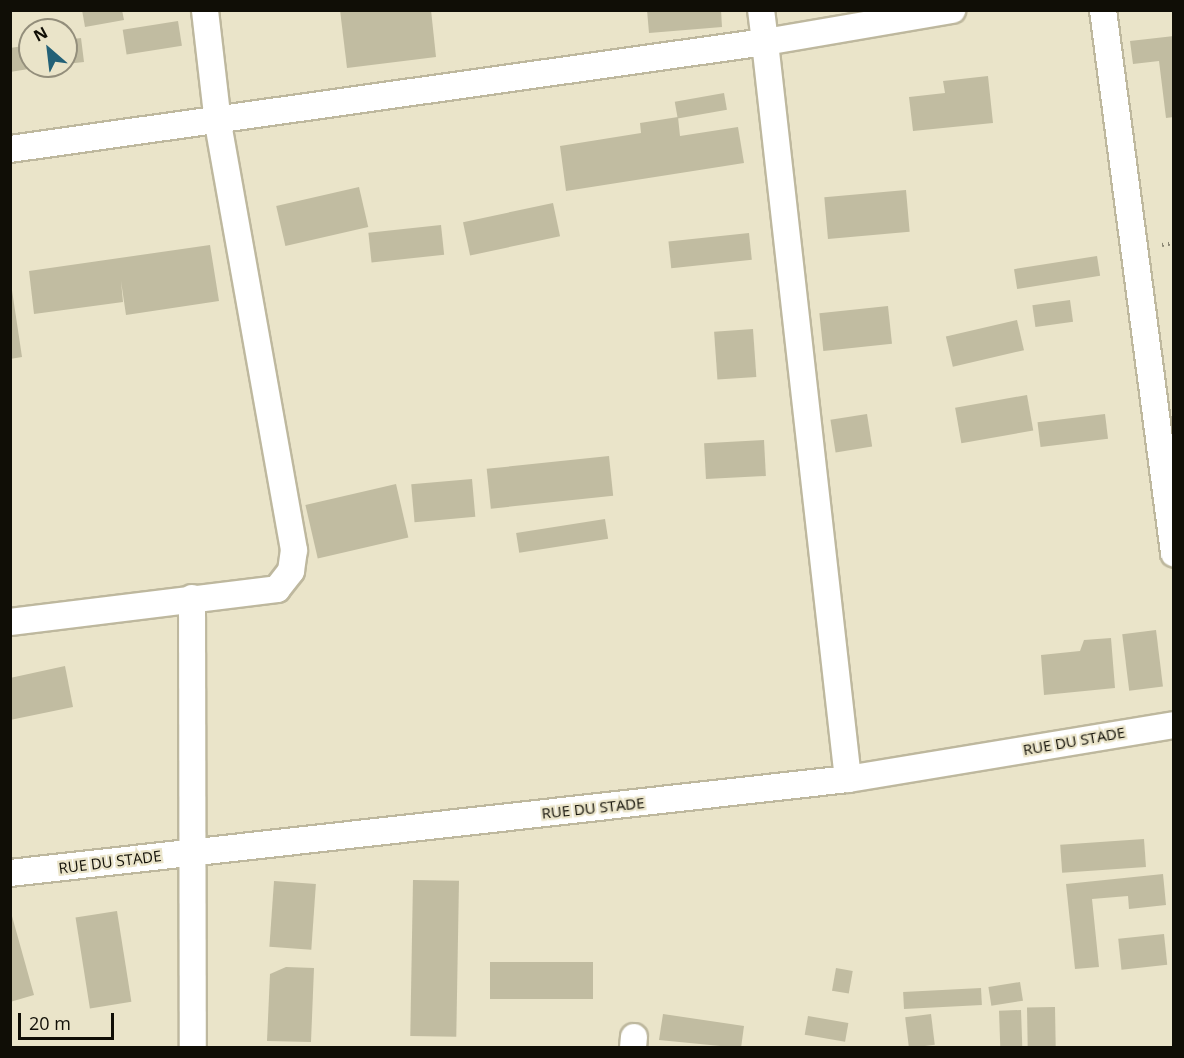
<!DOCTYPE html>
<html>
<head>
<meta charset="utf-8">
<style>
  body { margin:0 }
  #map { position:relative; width:1184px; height:1058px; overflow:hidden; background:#eae4c9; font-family:"Open Sans",sans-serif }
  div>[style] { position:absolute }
  .building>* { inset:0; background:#c1bca1; transform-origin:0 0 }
  .path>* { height:4px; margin-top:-2px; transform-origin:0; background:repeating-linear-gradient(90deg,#8a8673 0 1.5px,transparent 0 6px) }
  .roads { filter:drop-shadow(2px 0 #beb89e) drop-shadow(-2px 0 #beb89e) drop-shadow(0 2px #beb89e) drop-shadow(0 -2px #beb89e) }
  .street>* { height:26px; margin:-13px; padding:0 13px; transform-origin:13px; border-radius:13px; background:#fff }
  span { translate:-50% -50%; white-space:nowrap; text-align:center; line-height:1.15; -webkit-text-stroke:4.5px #eae4c9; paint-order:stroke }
  .street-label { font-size:15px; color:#100e06 }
  .frame { position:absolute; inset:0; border:12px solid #100e06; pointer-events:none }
  .north { position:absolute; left:18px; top:18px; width:60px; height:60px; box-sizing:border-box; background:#eae4c9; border:2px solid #938e7b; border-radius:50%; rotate:332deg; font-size:16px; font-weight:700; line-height:24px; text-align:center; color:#100e06 }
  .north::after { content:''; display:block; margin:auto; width:21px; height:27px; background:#236177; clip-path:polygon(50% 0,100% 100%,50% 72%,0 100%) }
  .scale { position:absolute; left:18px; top:1013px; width:96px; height:27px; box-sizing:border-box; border:3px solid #100e06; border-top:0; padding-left:8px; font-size:18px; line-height:21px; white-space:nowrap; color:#100e06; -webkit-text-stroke:4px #eae4c9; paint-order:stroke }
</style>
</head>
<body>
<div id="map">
  <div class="building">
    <i style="clip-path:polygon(82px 10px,122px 10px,124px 20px,85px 27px)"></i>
    <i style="clip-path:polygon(340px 10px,431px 10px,436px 57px,347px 68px)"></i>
    <i style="clip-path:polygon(647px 10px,721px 10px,722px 27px,649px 33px)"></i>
    <i style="left:178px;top:21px;width:25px;height:56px;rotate:81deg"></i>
    <i style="clip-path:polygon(1174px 36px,1174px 117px,1166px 118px,1159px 61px,1133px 64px,1130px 41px)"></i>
    <i style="clip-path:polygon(81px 38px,84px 62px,66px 64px,66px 40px)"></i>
    <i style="clip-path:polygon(30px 45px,30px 66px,41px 67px,10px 72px,10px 48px)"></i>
    <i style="clip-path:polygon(988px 76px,993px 123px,913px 131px,909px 97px,945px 93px,943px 81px)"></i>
    <i style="left:724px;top:93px;width:17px;height:50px;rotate:80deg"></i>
    <i style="clip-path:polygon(678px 117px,680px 136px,738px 127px,744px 163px,566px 191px,560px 146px,641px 133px,640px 123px)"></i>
    <i style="left:359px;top:187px;width:41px;height:85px;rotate:77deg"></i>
    <i style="left:906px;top:190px;width:42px;height:82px;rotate:85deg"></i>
    <i style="left:553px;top:203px;width:34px;height:92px;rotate:78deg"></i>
    <i style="left:441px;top:225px;width:30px;height:73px;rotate:84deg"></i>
    <i style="left:749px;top:233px;width:27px;height:81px;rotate:84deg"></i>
    <i style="clip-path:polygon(210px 245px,219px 301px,126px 315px,121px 281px,123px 302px,34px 314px,29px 271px)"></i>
    <i style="left:1097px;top:256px;width:20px;height:84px;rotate:81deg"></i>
    <i style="clip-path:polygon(10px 277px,22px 357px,10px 359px)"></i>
    <i style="left:1070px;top:300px;width:22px;height:38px;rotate:82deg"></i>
    <i style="left:888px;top:306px;width:38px;height:69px;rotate:84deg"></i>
    <i style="left:1017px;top:320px;width:31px;height:73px;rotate:77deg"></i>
    <i style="left:753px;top:329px;width:48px;height:39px;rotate:86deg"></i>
    <i style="left:1027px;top:395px;width:36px;height:73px;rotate:80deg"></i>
    <i style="left:867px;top:414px;width:33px;height:37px;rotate:81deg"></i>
    <i style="left:1105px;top:414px;width:25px;height:68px;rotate:83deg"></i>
    <i style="left:764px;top:440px;width:36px;height:60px;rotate:87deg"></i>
    <i style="left:609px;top:456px;width:40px;height:123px;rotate:84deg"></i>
    <i style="left:472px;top:479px;width:38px;height:61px;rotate:85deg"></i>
    <i style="left:396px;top:484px;width:55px;height:93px;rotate:77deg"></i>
    <i style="left:605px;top:519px;width:20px;height:90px;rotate:81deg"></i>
    <i style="left:1156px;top:630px;width:57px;height:34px;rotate:83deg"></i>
    <i style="clip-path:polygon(1111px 638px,1115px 688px,1044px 695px,1041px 655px,1080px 651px,1084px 640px)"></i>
    <i style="clip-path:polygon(65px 666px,73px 707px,10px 720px,10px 678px)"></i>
    <i style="left:1144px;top:839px;width:28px;height:84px;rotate:86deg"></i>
    <i style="clip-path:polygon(1163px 874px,1166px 905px,1129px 909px,1128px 896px,1092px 899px,1099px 967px,1075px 969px,1066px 884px)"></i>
    <i style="left:413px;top:880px;width:46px;height:156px;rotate:1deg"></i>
    <i style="left:274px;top:881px;width:42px;height:66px;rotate:4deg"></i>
    <i style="clip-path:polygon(10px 909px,34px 995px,10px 1002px)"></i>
    <i style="left:117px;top:911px;width:92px;height:42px;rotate:81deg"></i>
    <i style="left:1164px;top:934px;width:31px;height:46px;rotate:84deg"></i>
    <i style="left:593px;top:962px;width:37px;height:103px;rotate:90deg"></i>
    <i style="clip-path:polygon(286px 967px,314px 968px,311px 1042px,267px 1041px,270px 974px)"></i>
    <i style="left:836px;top:968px;width:17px;height:23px;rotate:10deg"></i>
    <i style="left:1020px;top:982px;width:19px;height:32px;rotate:81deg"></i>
    <i style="left:981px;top:988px;width:17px;height:78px;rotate:87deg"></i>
    <i style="left:1055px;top:1007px;width:41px;height:28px;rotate:89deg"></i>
    <i style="left:1021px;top:1010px;width:38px;height:22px;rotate:88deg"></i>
    <i style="clip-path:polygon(663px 1014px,744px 1026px,741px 1048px,659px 1040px)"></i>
    <i style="left:931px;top:1014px;width:31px;height:26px;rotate:83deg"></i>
    <i style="left:808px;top:1016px;width:41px;height:19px;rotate:10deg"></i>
  </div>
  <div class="path">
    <i style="left:1162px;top:245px;width:12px;rotate:-9deg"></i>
  </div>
  <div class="roads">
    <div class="street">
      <i style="left:1103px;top:10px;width:548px;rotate:82.55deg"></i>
      <i style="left:10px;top:149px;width:763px;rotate:-8.07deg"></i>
      <i style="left:765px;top:42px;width:32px;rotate:-97deg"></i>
      <i style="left:192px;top:598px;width:450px;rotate:89.9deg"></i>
      <i style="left:10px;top:622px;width:269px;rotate:-7deg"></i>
      <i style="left:277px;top:589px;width:23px;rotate:-52deg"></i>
      <i style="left:291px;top:571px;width:21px;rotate:-82deg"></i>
      <i style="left:294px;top:550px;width:434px;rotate:-100.1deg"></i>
      <i style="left:218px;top:123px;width:114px;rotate:-96.6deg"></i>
      <i style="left:848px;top:779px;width:742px;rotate:-96.43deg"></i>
      <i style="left:765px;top:42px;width:190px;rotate:-9.7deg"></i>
      <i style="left:10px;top:873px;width:843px;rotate:-6.4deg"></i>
      <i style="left:848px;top:779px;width:330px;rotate:-9.4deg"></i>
      <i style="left:633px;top:1048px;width:11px;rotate:-85deg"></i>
    </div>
  </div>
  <div class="street-label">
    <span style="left:1074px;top:741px;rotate:-10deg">RUE DU STADE</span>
    <span style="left:593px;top:808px;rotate:-6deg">RUE DU STADE</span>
    <span style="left:110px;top:862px;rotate:-7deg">RUE DU STADE</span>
  </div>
  <div class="frame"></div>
  <div class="north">N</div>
  <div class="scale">20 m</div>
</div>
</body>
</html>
